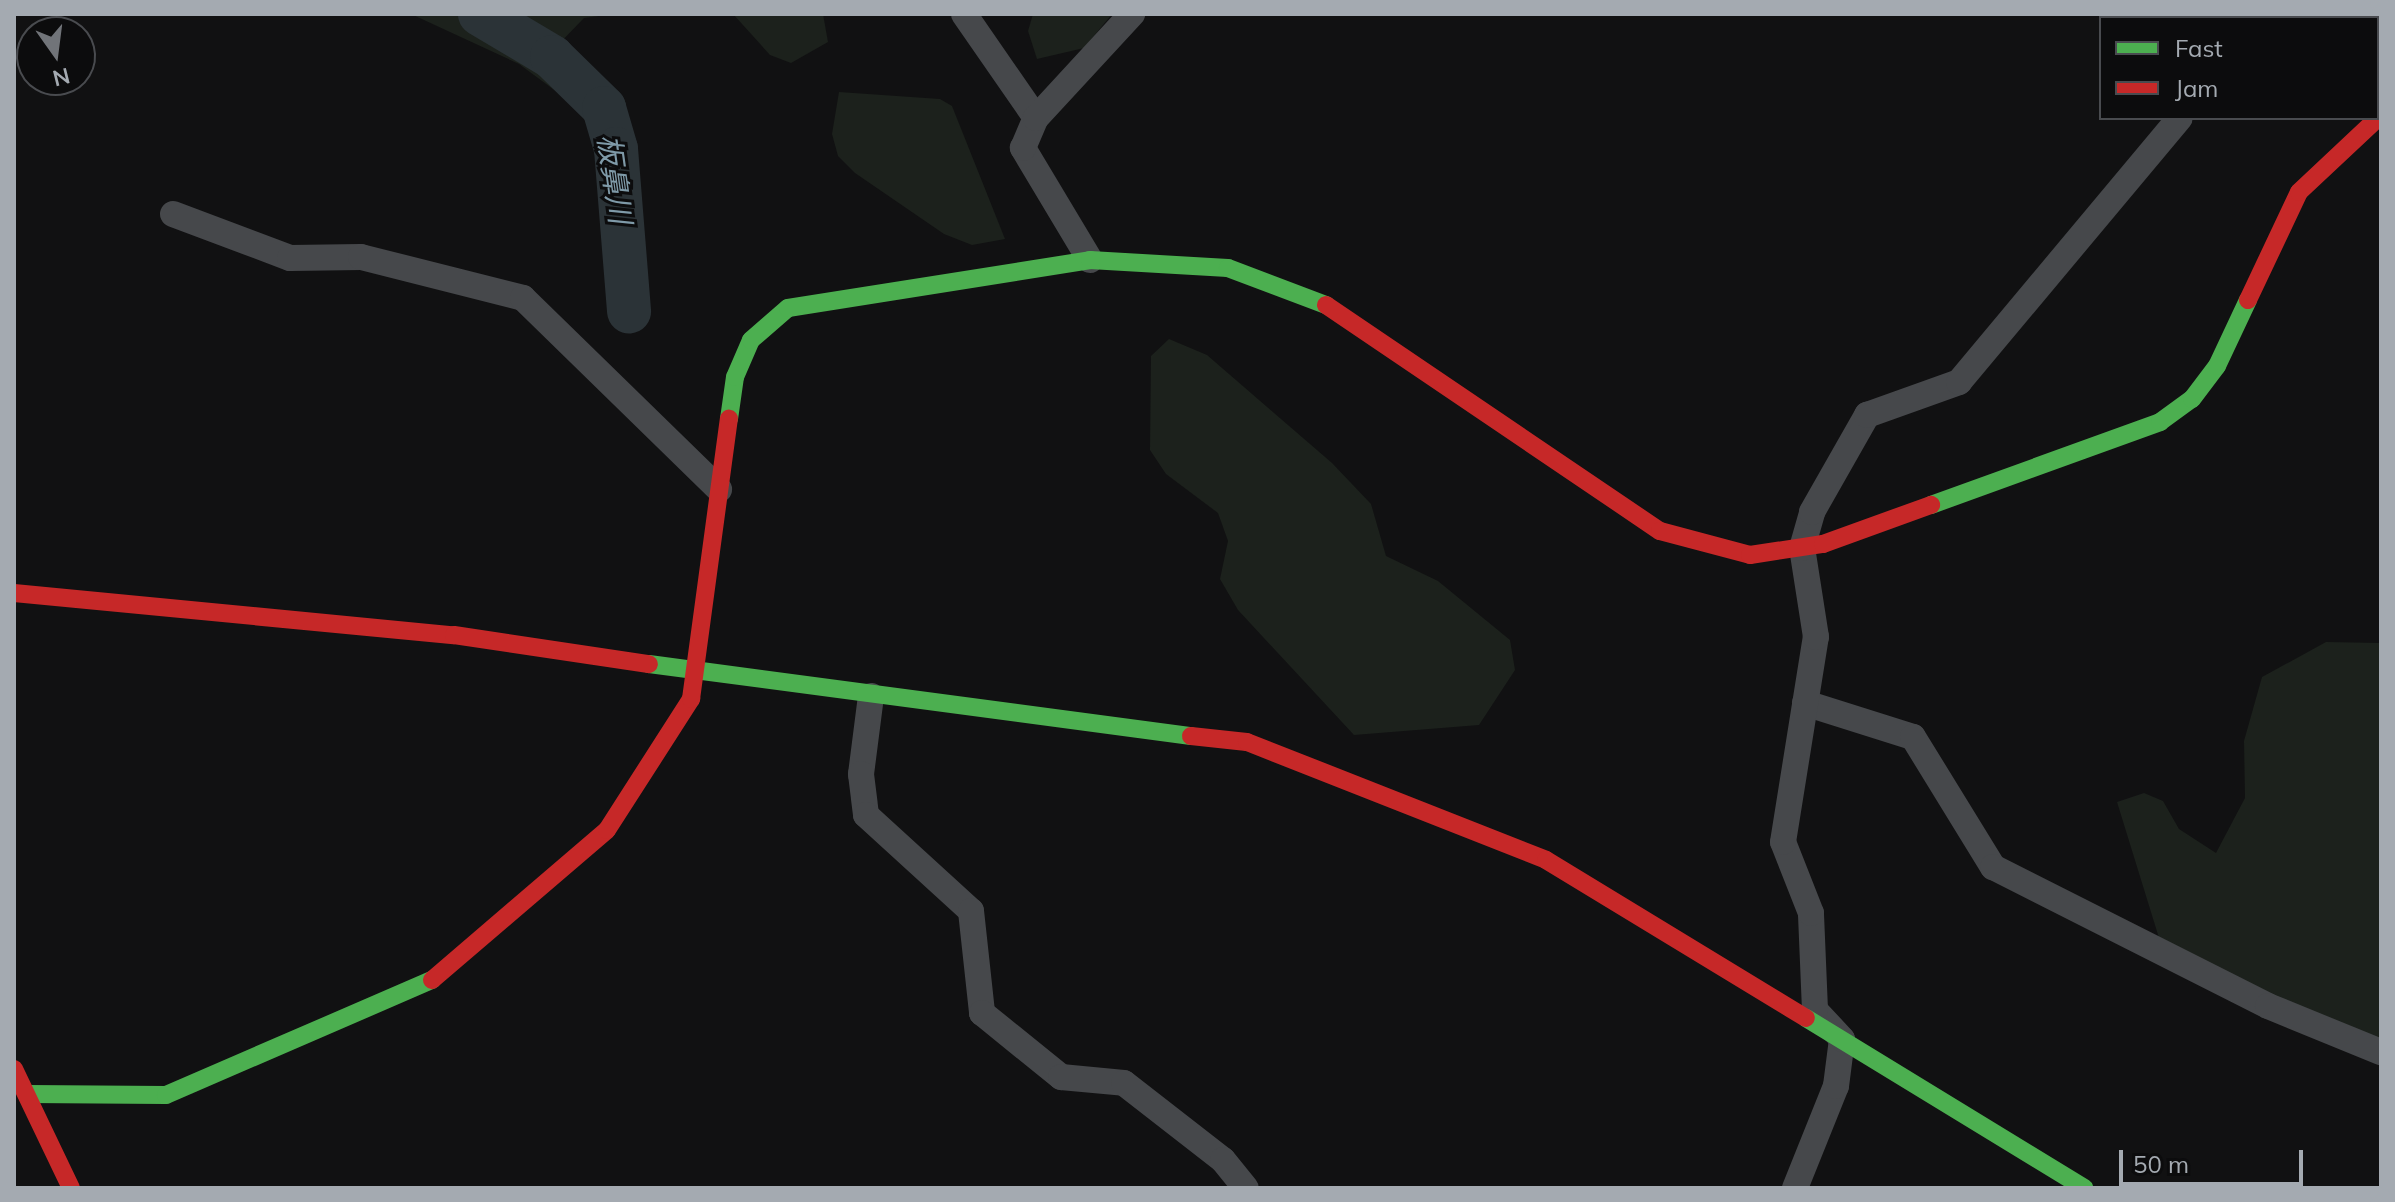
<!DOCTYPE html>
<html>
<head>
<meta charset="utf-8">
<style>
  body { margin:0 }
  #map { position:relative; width:2395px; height:1202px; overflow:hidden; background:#111112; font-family:Mulish,"Noto Sans JP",sans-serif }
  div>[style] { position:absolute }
  .green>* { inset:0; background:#1c211c }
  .river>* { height:44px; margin:-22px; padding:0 22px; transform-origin:22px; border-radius:22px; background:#2b3337 }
  .street>* { height:26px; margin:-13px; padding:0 13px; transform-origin:13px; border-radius:13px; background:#46484b }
  .fast>* { height:18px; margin:-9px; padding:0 9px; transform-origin:9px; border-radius:9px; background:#4caf50 }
  .jam>* { height:18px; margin:-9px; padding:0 9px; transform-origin:9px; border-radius:9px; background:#c62828 }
  span { translate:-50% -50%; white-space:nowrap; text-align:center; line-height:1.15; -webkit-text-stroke:6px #0c0c0d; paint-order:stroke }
  .water-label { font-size:30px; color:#7f9aa8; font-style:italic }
  .frame { position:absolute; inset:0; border:16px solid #a4aab1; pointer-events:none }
  .legend { position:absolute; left:2099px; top:16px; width:280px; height:104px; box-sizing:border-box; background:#0c0c0d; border:2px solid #494b4f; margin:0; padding:10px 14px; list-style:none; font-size:24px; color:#a4aab1 }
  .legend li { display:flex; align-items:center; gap:16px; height:40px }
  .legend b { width:40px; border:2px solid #494b4f }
  .north { position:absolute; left:16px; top:16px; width:80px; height:80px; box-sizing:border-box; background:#0c0c0d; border:2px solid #494b4f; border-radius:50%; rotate:166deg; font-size:22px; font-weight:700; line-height:32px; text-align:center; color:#a4aab1 }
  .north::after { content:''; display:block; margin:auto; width:28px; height:36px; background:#717479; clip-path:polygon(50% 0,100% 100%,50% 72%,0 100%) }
  .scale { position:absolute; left:2119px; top:1150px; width:184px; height:36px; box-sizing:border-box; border:4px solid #a4aab1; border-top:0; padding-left:10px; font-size:24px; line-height:28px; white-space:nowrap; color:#a4aab1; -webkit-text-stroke:6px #0c0c0d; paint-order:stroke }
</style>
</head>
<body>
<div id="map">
  <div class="green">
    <i style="clip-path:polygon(411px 14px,614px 14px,584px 18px,556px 47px,608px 96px,604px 164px,589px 119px,557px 92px,519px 64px)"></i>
    <i style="clip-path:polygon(733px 14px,823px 14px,828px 42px,791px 63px,770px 55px)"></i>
    <i style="clip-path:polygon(1033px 14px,1112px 14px,1084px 48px,1037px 59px,1028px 31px)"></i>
    <i style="clip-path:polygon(839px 92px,940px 99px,952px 106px,1005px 239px,972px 245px,944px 234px,855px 173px,838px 156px,832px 134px)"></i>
    <i style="clip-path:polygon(1169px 339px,1207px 355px,1332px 463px,1371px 504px,1386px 556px,1438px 581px,1510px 640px,1515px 670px,1479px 725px,1354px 735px,1238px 610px,1220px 579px,1228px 541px,1218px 513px,1166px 474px,1150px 450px,1151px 356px)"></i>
    <i style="clip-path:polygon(2326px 642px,2381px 643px,2381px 1042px,2314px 1019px,2159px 938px,2117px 802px,2144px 793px,2163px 801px,2179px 829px,2216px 853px,2245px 798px,2244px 741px,2262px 677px)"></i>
  </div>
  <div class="river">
    <i style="left:480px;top:14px;width:84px;rotate:30.8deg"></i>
    <i style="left:552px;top:57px;width:73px;rotate:44.4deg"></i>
    <i style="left:604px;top:108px;width:43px;rotate:73.7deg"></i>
    <i style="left:616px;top:149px;width:163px;rotate:85.4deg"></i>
  </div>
  <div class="street">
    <i style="left:964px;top:14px;width:126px;rotate:55.3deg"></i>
    <i style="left:2236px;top:18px;width:6px;rotate:-39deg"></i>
    <i style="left:173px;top:214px;width:125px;rotate:20.6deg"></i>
    <i style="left:290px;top:258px;width:71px;rotate:-0.8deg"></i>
    <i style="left:361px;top:257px;width:167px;rotate:14.2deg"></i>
    <i style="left:523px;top:298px;width:274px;rotate:44.3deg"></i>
    <i style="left:1090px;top:260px;width:131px;rotate:-120.9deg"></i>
    <i style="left:1023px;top:148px;width:33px;rotate:-67deg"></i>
    <i style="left:1036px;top:118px;width:142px;rotate:-47.3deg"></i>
    <i style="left:871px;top:696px;width:79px;rotate:97.3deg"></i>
    <i style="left:861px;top:774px;width:41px;rotate:83deg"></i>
    <i style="left:866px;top:815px;width:142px;rotate:42.4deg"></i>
    <i style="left:971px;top:911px;width:103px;rotate:83.8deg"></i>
    <i style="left:982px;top:1013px;width:102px;rotate:39deg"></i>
    <i style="left:1061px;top:1077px;width:63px;rotate:5.4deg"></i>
    <i style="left:1124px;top:1083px;width:125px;rotate:37.9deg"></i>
    <i style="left:1223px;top:1160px;width:36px;rotate:51deg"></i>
    <i style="left:1805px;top:703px;width:113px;rotate:17.5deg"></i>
    <i style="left:1913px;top:737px;width:153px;rotate:58.4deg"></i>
    <i style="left:1993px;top:867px;width:308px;rotate:26.8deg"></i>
    <i style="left:2268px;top:1006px;width:122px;rotate:22.2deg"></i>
    <i style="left:1795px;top:1188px;width:110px;rotate:-68.1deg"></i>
    <i style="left:1836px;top:1086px;width:47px;rotate:-82.7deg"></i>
    <i style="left:1842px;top:1039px;width:40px;rotate:-133deg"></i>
    <i style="left:1815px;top:1010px;width:97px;rotate:-92.4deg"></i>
    <i style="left:1811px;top:913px;width:76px;rotate:-111.5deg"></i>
    <i style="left:1783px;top:842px;width:208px;rotate:-80.9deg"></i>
    <i style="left:1816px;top:637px;width:90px;rotate:-98.9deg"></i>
    <i style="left:1802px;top:548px;width:37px;rotate:-74deg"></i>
    <i style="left:1812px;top:512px;width:112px;rotate:-60.4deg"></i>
    <i style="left:1867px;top:415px;width:98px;rotate:-19.7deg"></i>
    <i style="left:1959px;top:382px;width:344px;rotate:-50.1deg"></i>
  </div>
  <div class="fast">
    <i style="left:729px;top:419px;width:42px;rotate:-81.9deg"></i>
    <i style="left:735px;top:377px;width:40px;rotate:-66.6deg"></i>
    <i style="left:751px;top:340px;width:49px;rotate:-40.9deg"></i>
    <i style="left:788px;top:308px;width:306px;rotate:-9deg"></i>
    <i style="left:1090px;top:260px;width:138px;rotate:3.3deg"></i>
    <i style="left:1228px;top:268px;width:105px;rotate:20.7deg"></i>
    <i style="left:1931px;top:505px;width:244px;rotate:-19.9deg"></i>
    <i style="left:2160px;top:422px;width:39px;rotate:-36deg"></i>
    <i style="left:2192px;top:399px;width:41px;rotate:-52.9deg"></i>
    <i style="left:2217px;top:366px;width:73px;rotate:-64.8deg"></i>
    <i style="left:649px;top:664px;width:547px;rotate:7.57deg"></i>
    <i style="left:1806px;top:1018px;width:326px;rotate:31.4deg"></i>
    <i style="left:28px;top:1094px;width:138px;rotate:0.4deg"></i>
    <i style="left:166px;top:1095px;width:290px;rotate:-23.4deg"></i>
  </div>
  <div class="jam">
    <i style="left:2248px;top:300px;width:119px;rotate:-64.7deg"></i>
    <i style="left:2299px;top:192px;width:112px;rotate:-43.2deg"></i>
    <i style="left:1326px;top:305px;width:403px;rotate:34.1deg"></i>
    <i style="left:1660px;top:531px;width:93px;rotate:14.9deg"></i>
    <i style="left:1750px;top:555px;width:74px;rotate:-8.6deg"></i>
    <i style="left:1823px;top:544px;width:115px;rotate:-19.9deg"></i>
    <i style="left:14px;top:593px;width:442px;rotate:5.5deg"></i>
    <i style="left:454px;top:635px;width:197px;rotate:8.5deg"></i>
    <i style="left:1191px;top:736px;width:56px;rotate:6.1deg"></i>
    <i style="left:1247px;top:742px;width:321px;rotate:21.5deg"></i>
    <i style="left:1546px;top:860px;width:304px;rotate:31.3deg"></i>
    <i style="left:432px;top:980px;width:230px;rotate:-40.6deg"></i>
    <i style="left:607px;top:830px;width:156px;rotate:-57.3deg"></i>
    <i style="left:691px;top:699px;width:283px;rotate:-82.3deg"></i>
    <i style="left:14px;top:1069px;width:132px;rotate:64.4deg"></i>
  </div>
  <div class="water-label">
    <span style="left:615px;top:179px;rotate:82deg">板鼻川</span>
  </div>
  <div class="frame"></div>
  <ul class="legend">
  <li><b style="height:10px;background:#4caf50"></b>Fast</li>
  <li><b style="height:10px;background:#c62828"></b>Jam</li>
  </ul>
  <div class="north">N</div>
  <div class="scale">50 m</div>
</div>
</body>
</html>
